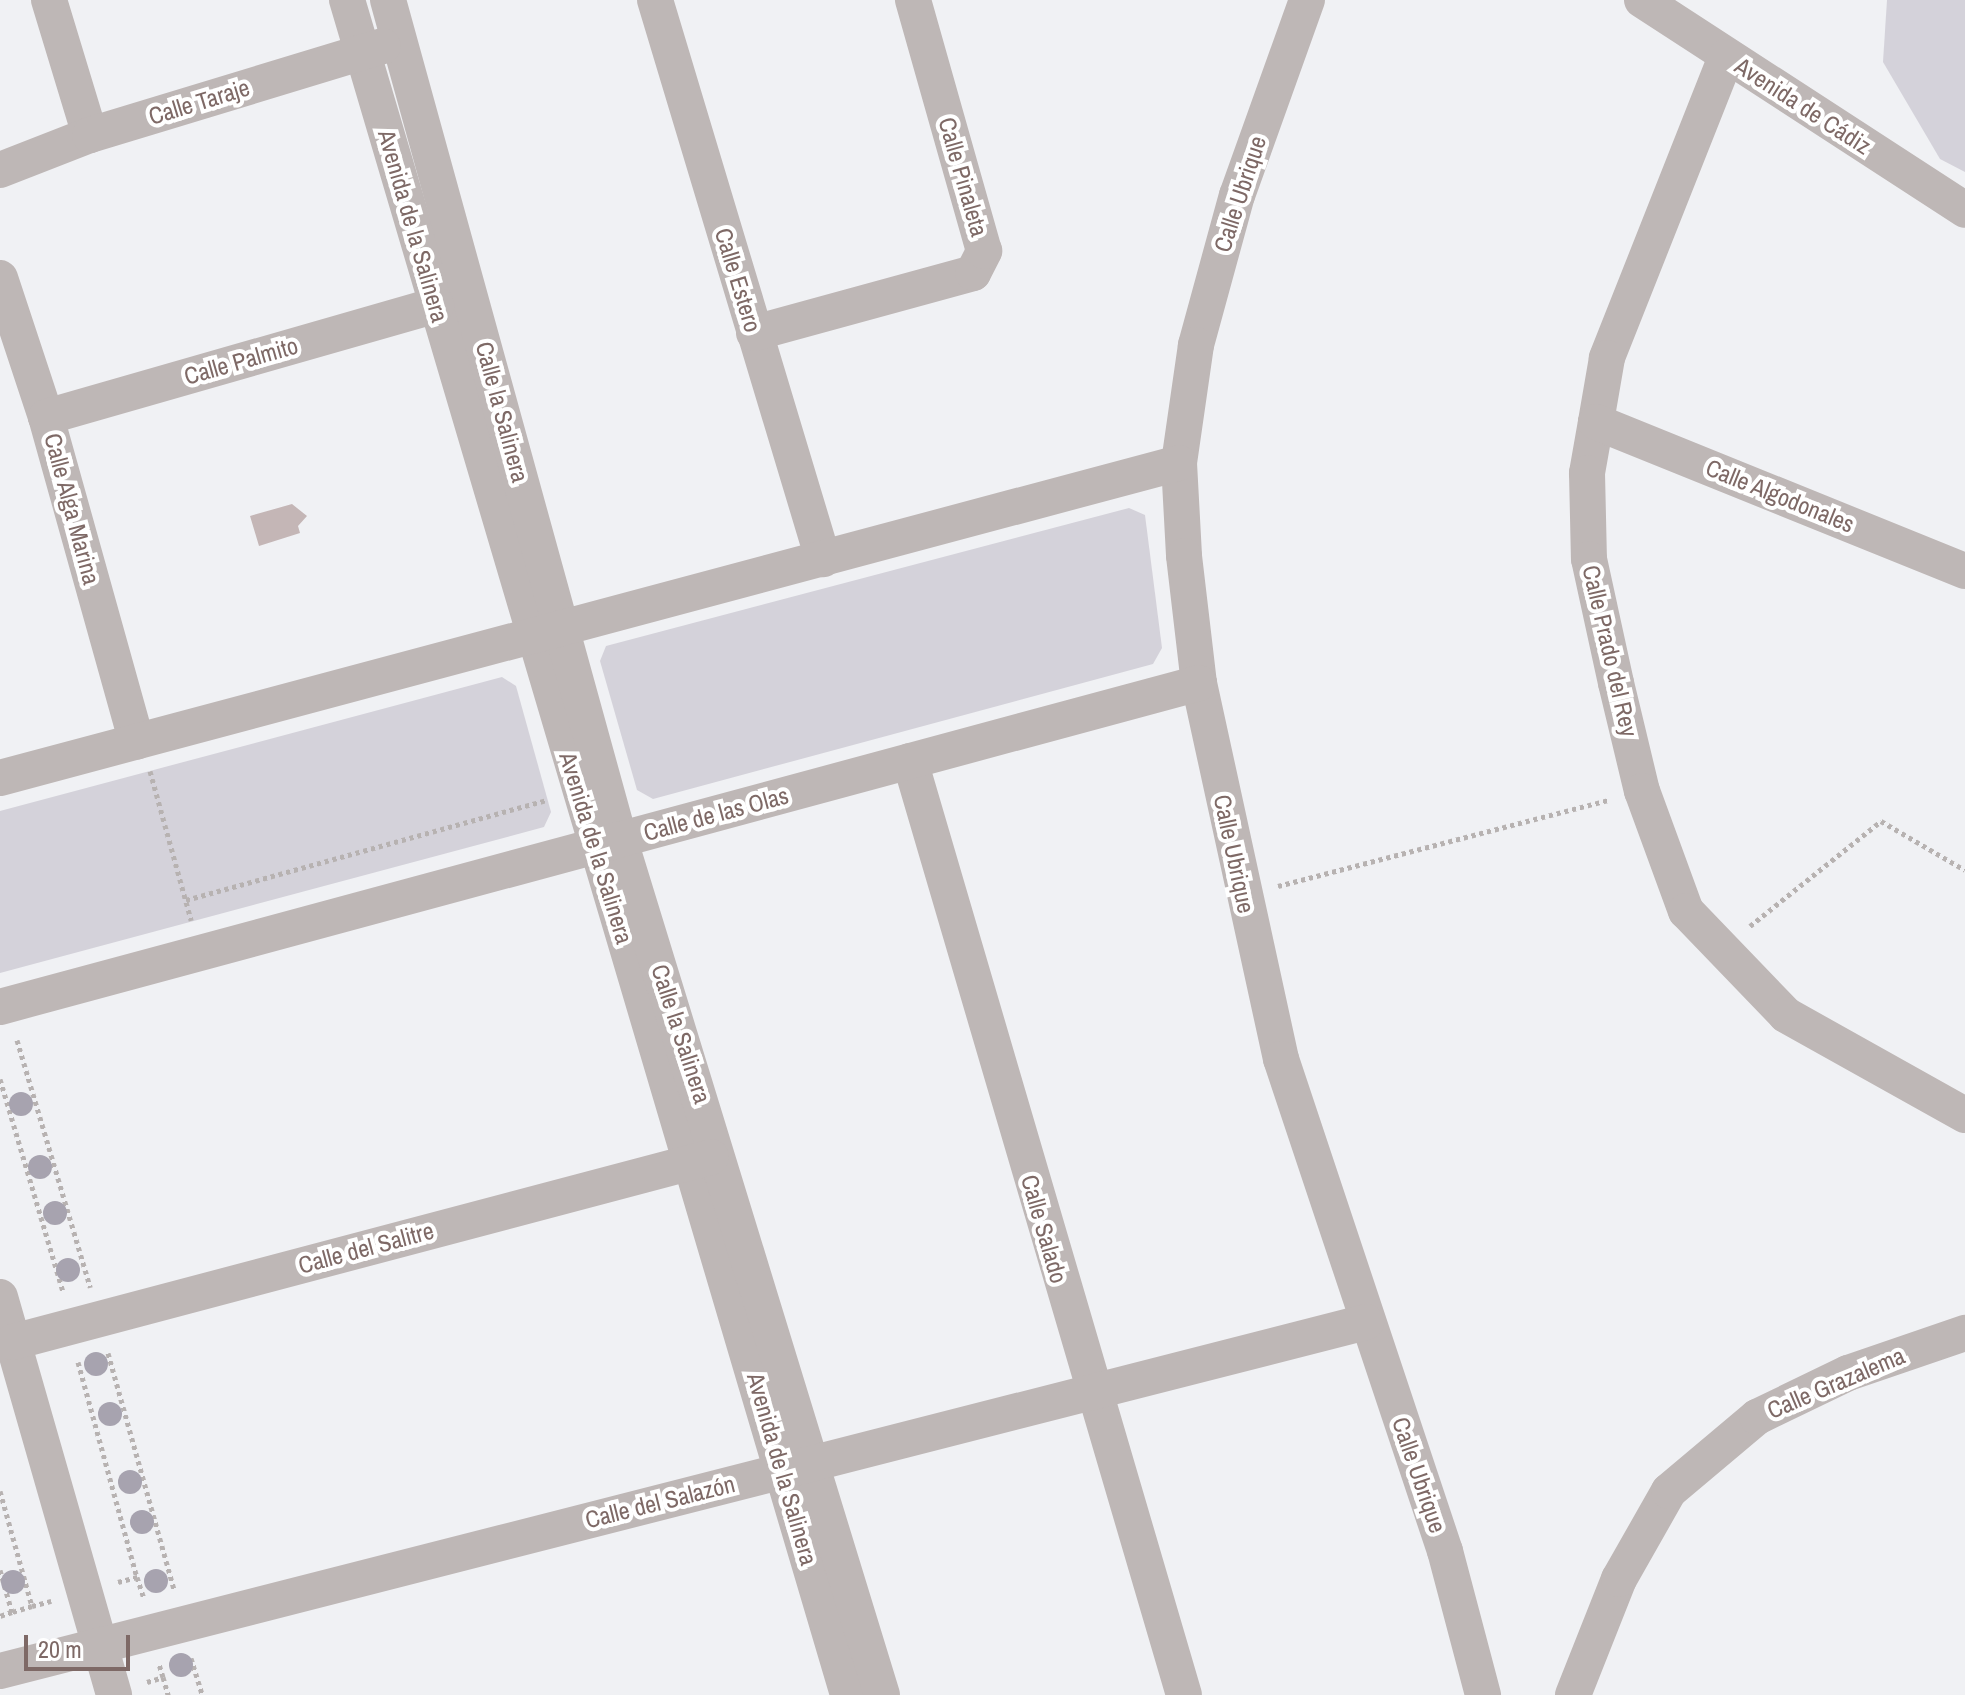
<!DOCTYPE html>
<html>
<head>
<meta charset="utf-8">
<style>
  body { margin:0 }
  #map { position:relative; width:1965px; height:1695px; overflow:hidden; background:#f0f1f4; font-family:"Archivo Narrow",sans-serif }
  div>[style] { position:absolute }
  .green>* { inset:0; background:#d4d2da }
  .water>* { inset:0; background:#c4b6b6 }
  .path>* { height:5px; margin-top:-2.5px; transform-origin:0; background:repeating-linear-gradient(90deg,#b7b2b1 0 4px,transparent 0 8px) }
  .minor>* { height:36px; margin:-18px; padding:0 18px; transform-origin:18px; border-radius:18px; background:#beb7b6 }
  .trees>* { width:24px; height:24px; margin:-12px; border-radius:50%; background:#a7a3af }
  span { translate:-50% -50%; white-space:nowrap; text-align:center; line-height:1.15; -webkit-text-stroke:8px #fff; paint-order:stroke }
  .street-label { font-size:24px; color:#7e6966 }
  .scale { position:absolute; left:24px; top:1635px; width:106px; height:36px; box-sizing:border-box; border:4px solid #7e6966; border-top:0; padding-left:10px; font-size:24px; line-height:28px; white-space:nowrap; color:#7e6966; -webkit-text-stroke:6px #fff; paint-order:stroke }
</style>
</head>
<body>
<div id="map">
  <div class="green">
    <i style="clip-path:polygon(1887px 0,1965px 0,1965px 172px,1940px 159px,1883px 62px)"></i>
    <i style="clip-path:polygon(1129px 508px,1145px 515px,1162px 648px,1153px 664px,653px 799px,637px 790px,600px 661px,606px 646px)"></i>
    <i style="clip-path:polygon(502px 677px,516px 686px,551px 812px,544px 827px,0 973px,0 811px)"></i>
  </div>
  <div class="water">
    <i style="clip-path:polygon(292px 504px,307px 516px,298px 526px,300px 533px,259px 546px,250px 516px)"></i>
  </div>
  <div class="path">
    <i style="left:150px;top:771px;width:155px;rotate:74.6deg"></i>
    <i style="left:1278px;top:886px;width:341px;rotate:-14.6deg"></i>
    <i style="left:186px;top:900px;width:374px;rotate:-15.5deg"></i>
    <i style="left:1750px;top:926px;width:168px;rotate:-38.7deg"></i>
    <i style="left:1881px;top:821px;width:97px;rotate:30.3deg"></i>
    <i style="left:17px;top:1040px;width:258px;rotate:73.5deg"></i>
    <i style="left:0;top:1079px;width:222px;rotate:73.5deg"></i>
    <i style="left:108px;top:1353px;width:246px;rotate:74.4deg"></i>
    <i style="left:78px;top:1362px;width:223px;rotate:74.7deg"></i>
    <i style="left:0;top:1491px;width:119px;rotate:74.5deg"></i>
    <i style="left:32px;top:1606px;width:21px;rotate:163deg"></i>
    <i style="left:0;top:1570px;width:44px;rotate:74.1deg"></i>
    <i style="left:12px;top:1612px;width:13px;rotate:162deg"></i>
    <i style="left:118px;top:1582px;width:20px;rotate:-15deg"></i>
    <i style="left:137px;top:1577px;width:22px;rotate:72deg"></i>
    <i style="left:32px;top:1606px;width:20px;rotate:-15deg"></i>
    <i style="left:191px;top:1658px;width:39px;rotate:73deg"></i>
    <i style="left:163px;top:1677px;width:19px;rotate:74deg"></i>
    <i style="left:147px;top:1682px;width:17px;rotate:-17deg"></i>
    <i style="left:163px;top:1677px;width:14px;rotate:-107deg"></i>
  </div>
  <div class="minor">
    <i style="left:49px;top:0;width:141px;rotate:73.1deg"></i>
    <i style="left:347px;top:0;width:1767px;rotate:73.53deg"></i>
    <i style="left:388px;top:0;width:872px;rotate:74.58deg"></i>
    <i style="left:620px;top:841px;width:893px;rotate:72.94deg"></i>
    <i style="left:655px;top:0;width:584px;rotate:73.27deg"></i>
    <i style="left:1307px;top:0;width:207px;rotate:109.7deg"></i>
    <i style="left:1237px;top:195px;width:156px;rotate:105.3deg"></i>
    <i style="left:1196px;top:345px;width:119px;rotate:98.2deg"></i>
    <i style="left:1179px;top:463px;width:93px;rotate:86.9deg"></i>
    <i style="left:1184px;top:556px;width:128px;rotate:83.3deg"></i>
    <i style="left:1199px;top:683px;width:385px;rotate:77.7deg"></i>
    <i style="left:1281px;top:1059px;width:519px;rotate:71.57deg"></i>
    <i style="left:1445px;top:1551px;width:149px;rotate:75.2deg"></i>
    <i style="left:1642px;top:0;width:385px;rotate:33deg"></i>
    <i style="left:1726px;top:57px;width:324px;rotate:111.6deg"></i>
    <i style="left:1607px;top:358px;width:65px;rotate:99.8deg"></i>
    <i style="left:1596px;top:422px;width:52px;rotate:100deg"></i>
    <i style="left:1587px;top:473px;width:86px;rotate:88.7deg"></i>
    <i style="left:1589px;top:559px;width:127px;rotate:77.7deg"></i>
    <i style="left:1616px;top:683px;width:111px;rotate:76.5deg"></i>
    <i style="left:1642px;top:791px;width:128px;rotate:69.9deg"></i>
    <i style="left:1686px;top:911px;width:144px;rotate:46.1deg"></i>
    <i style="left:1786px;top:1015px;width:205px;rotate:29.2deg"></i>
    <i style="left:0;top:170px;width:97px;rotate:-21.3deg"></i>
    <i style="left:90px;top:135px;width:306px;rotate:-16.9deg"></i>
    <i style="left:0;top:278px;width:146px;rotate:71.7deg"></i>
    <i style="left:46px;top:417px;width:337px;rotate:74.4deg"></i>
    <i style="left:754px;top:333px;width:227px;rotate:-15.3deg"></i>
    <i style="left:973px;top:273px;width:25px;rotate:-63deg"></i>
    <i style="left:984px;top:251px;width:261px;rotate:-105.8deg"></i>
    <i style="left:46px;top:417px;width:406px;rotate:-16deg"></i>
    <i style="left:1596px;top:422px;width:398px;rotate:22deg"></i>
    <i style="left:910px;top:761px;width:973px;rotate:73.65deg"></i>
    <i style="left:0;top:778px;width:1220px;rotate:-14.96deg"></i>
    <i style="left:0;top:1007px;width:1242px;rotate:-15.12deg"></i>
    <i style="left:0;top:1297px;width:414px;rotate:74deg"></i>
    <i style="left:13px;top:1342px;width:722px;rotate:-14.84deg"></i>
    <i style="left:0;top:1671px;width:1410px;rotate:-14.33deg"></i>
    <i style="left:1573px;top:1695px;width:125px;rotate:-68.4deg"></i>
    <i style="left:1619px;top:1579px;width:101px;rotate:-60.4deg"></i>
    <i style="left:1669px;top:1491px;width:115px;rotate:-40.1deg"></i>
    <i style="left:1757px;top:1417px;width:101px;rotate:-25.8deg"></i>
    <i style="left:1848px;top:1373px;width:124px;rotate:-18.9deg"></i>
  </div>
  <div class="trees">
    <i style="left:21px;top:1104px"></i>
    <i style="left:40px;top:1167px"></i>
    <i style="left:55px;top:1213px"></i>
    <i style="left:68px;top:1270px"></i>
    <i style="left:96px;top:1364px"></i>
    <i style="left:110px;top:1414px"></i>
    <i style="left:130px;top:1482px"></i>
    <i style="left:142px;top:1522px"></i>
    <i style="left:156px;top:1581px"></i>
    <i style="left:13px;top:1582px"></i>
    <i style="left:181px;top:1665px"></i>
  </div>
  <div class="street-label">
    <span style="left:199px;top:102px;rotate:-17deg">Calle Taraje</span>
    <span style="left:1803px;top:106px;rotate:33deg">Avenida de Cádiz</span>
    <span style="left:963px;top:177px;rotate:74deg">Calle Pinaleta</span>
    <span style="left:1240px;top:194px;rotate:-72deg">Calle Ubrique</span>
    <span style="left:413px;top:226px;rotate:74deg">Avenida de la Salinera</span>
    <span style="left:738px;top:280px;rotate:73deg">Calle Estero</span>
    <span style="left:241px;top:361px;rotate:-16deg">Calle Palmito</span>
    <span style="left:502px;top:412px;rotate:75deg">Calle la Salinera</span>
    <span style="left:1780px;top:496px;rotate:22deg">Calle Algodonales</span>
    <span style="left:72px;top:509px;rotate:75deg">Calle Alga Marina</span>
    <span style="left:1610px;top:651px;rotate:77deg">Calle Prado del Rey</span>
    <span style="left:716px;top:814px;rotate:-15deg">Calle de las Olas</span>
    <span style="left:596px;top:848px;rotate:73deg">Avenida de la Salinera</span>
    <span style="left:1234px;top:854px;rotate:78deg">Calle Ubrique</span>
    <span style="left:681px;top:1034px;rotate:72deg">Calle la Salinera</span>
    <span style="left:1044px;top:1229px;rotate:74deg">Calle Salado</span>
    <span style="left:366px;top:1248px;rotate:-15deg">Calle del Salitre</span>
    <span style="left:1836px;top:1383px;rotate:-23deg">Calle Grazalema</span>
    <span style="left:782px;top:1469px;rotate:74deg">Avenida de la Salinera</span>
    <span style="left:1419px;top:1475px;rotate:71deg">Calle Ubrique</span>
    <span style="left:660px;top:1502px;rotate:-14deg">Calle del Salazón</span>
  </div>
  <div class="scale">20 m</div>
</div>
</body>
</html>
